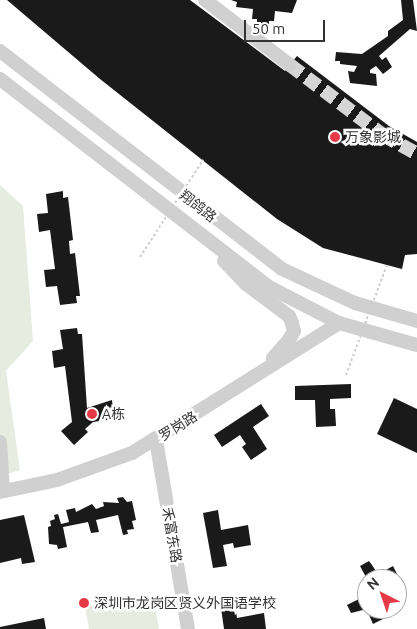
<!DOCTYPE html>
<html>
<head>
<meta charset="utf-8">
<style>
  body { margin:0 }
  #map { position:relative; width:417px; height:629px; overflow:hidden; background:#fff; font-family:Ubuntu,"Noto Sans SC",sans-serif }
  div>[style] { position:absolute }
  .green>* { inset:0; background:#e6ecdf }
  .building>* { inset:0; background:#1a1a1a }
  .minor-tunnel>* { height:14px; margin-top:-7px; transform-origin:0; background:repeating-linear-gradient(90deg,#d6d6d6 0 14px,transparent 0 21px) }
  .minor>* { height:14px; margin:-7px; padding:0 7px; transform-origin:7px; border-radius:7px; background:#d0d0d0 }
  .path-bridge>* { height:2px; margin-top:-1px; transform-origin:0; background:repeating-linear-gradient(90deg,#cdcdcd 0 2.5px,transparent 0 5px) }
  .dots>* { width:14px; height:14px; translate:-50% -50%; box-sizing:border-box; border:2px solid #fff; border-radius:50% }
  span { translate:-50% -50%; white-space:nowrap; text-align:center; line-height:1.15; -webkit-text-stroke:5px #fff; paint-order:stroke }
  .poi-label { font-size:14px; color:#333 }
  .left { translate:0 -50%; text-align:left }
  .street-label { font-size:14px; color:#333 }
  .north { position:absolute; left:357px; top:569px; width:50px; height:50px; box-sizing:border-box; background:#fff; border:1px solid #adadad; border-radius:50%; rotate:319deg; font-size:14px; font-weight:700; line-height:20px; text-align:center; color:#333 }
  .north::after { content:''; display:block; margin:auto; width:18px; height:22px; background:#e63946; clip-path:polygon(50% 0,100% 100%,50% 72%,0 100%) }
  .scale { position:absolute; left:244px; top:20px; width:81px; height:22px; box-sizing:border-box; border:2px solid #333; border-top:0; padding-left:6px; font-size:15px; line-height:18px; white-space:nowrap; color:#333; -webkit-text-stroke:4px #fff; paint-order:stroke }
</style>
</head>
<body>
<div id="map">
  <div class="green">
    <i style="clip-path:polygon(0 185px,23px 206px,33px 341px,6px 371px,20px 470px,0 476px)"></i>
    <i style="clip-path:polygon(153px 595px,159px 629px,89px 629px,85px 607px)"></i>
  </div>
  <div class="building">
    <i style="clip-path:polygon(7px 0,190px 0,285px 71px,297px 56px,389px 126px,417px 142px,417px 254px,405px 255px,402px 269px,323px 248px,277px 219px,100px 79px)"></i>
    <i style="clip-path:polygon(231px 0,297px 0,292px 13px,275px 11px,274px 21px,269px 21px,269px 24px,257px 23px,257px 19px,252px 19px,253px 9px,236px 7px,237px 2px)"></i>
    <i style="clip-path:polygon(401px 0,413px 0,417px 31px,410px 29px,379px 56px,382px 60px,386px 57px,392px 67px,383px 74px,376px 66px,370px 70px,370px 73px,376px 74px,377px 86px,350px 83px,348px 71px,354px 72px,357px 66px,340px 64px,340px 61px,335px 61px,336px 52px,362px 54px,388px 36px,388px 31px,403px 20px)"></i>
    <i style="clip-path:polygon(63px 191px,63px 198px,68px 197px,73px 240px,69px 241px,70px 254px,75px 253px,80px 296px,76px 296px,77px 303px,60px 305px,57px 286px,46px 287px,44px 270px,55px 269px,50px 230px,39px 232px,37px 214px,48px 213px,46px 194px)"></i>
    <i style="clip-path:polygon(77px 328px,78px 334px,82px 334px,87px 408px,112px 400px,114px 419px,93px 422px,85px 429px,88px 432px,74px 445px,61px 431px,72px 422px,65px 366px,54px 368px,52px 351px,63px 349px,60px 330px)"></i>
    <i style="clip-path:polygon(351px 384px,351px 398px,330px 399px,330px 409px,335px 409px,336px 426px,316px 427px,315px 400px,295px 400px,295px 386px)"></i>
    <i style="clip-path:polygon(394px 398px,417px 409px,417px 453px,377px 434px)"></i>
    <i style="clip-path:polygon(261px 404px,269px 416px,253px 427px,267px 449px,251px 460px,242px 447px,246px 444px,240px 435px,222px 447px,214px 435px)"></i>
    <i style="clip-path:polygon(123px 497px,127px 502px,132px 501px,136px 520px,132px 521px,134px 529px,127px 530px,128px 534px,123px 535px,118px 515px,96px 520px,99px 532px,91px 533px,88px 522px,63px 527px,67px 547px,58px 549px,57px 545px,49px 544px,48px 527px,51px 526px,50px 521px,55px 519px,54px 515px,58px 514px,61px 524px,69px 522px,66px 510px,75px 508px,76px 512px,92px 504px,96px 509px,104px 506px,103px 502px,119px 503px,117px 498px)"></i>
    <i style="clip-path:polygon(218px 510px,221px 530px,248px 525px,251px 545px,234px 548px,233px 543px,223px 545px,227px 566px,213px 568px,203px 513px)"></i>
    <i style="clip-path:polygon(24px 515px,35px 562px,22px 564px,21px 558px,0 563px,0 520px)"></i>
    <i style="clip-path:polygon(369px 561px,372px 565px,381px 579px,367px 579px,360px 566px)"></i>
    <i style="clip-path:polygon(393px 566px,407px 594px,400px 597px,397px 597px,397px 579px,382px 579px,386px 577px,384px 571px)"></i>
    <i style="clip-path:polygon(367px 595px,367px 609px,351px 613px,347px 605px)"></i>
    <i style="clip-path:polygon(234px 599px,237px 618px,264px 613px,266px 629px,224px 629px,220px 601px)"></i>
    <i style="clip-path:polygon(397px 601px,401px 610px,373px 624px,369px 615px,375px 612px,373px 609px,397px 609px)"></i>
    <i style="clip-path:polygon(44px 618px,46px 629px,0 629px,0 627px)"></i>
  </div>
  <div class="minor-tunnel">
    <i style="left:290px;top:65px;width:116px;rotate:37deg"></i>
    <i style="left:383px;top:135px;width:39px;rotate:29deg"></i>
  </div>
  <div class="minor">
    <i style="left:205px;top:0;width:107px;rotate:37.4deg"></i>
    <i style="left:0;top:51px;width:356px;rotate:37.7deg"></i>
    <i style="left:282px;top:269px;width:81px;rotate:25deg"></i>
    <i style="left:355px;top:303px;width:65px;rotate:16.2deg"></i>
    <i style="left:0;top:79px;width:340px;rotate:37.7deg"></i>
    <i style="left:269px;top:287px;width:79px;rotate:27.2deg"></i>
    <i style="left:339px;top:323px;width:81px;rotate:15.8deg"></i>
    <i style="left:224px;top:261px;width:32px;rotate:46deg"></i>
    <i style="left:246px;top:284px;width:54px;rotate:36.7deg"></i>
    <i style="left:289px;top:316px;width:8px;rotate:67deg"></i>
    <i style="left:292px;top:323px;width:8px;rotate:76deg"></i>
    <i style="left:294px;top:331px;width:10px;rotate:119deg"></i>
    <i style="left:289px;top:340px;width:24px;rotate:132deg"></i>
    <i style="left:156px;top:440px;width:192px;rotate:80.4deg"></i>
    <i style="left:0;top:442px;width:49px;rotate:86.5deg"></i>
    <i style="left:0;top:492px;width:58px;rotate:-11.9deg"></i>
    <i style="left:57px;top:480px;width:80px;rotate:-19.8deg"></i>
    <i style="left:132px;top:453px;width:244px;rotate:-32.1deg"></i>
  </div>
  <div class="path-bridge">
    <i style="left:140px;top:257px;width:116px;rotate:-57deg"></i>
    <i style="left:346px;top:375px;width:117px;rotate:-69.6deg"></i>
  </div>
  <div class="dots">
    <i style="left:335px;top:137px;background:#e63946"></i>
    <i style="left:92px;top:414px;background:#e63946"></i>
    <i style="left:84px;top:603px;background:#e63946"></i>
  </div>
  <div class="poi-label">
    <span class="left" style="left:345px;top:137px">万象影城</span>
    <span class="left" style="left:102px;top:414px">A栋</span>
    <span class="left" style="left:94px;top:603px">深圳市龙岗区贤义外国语学校</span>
  </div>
  <div class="street-label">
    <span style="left:198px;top:206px;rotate:38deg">翔鸽路</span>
    <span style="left:178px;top:426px;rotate:-32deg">罗岗路</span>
    <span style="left:172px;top:535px;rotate:80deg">禾富东路</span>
  </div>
  <div class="north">N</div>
  <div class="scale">50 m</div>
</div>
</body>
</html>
